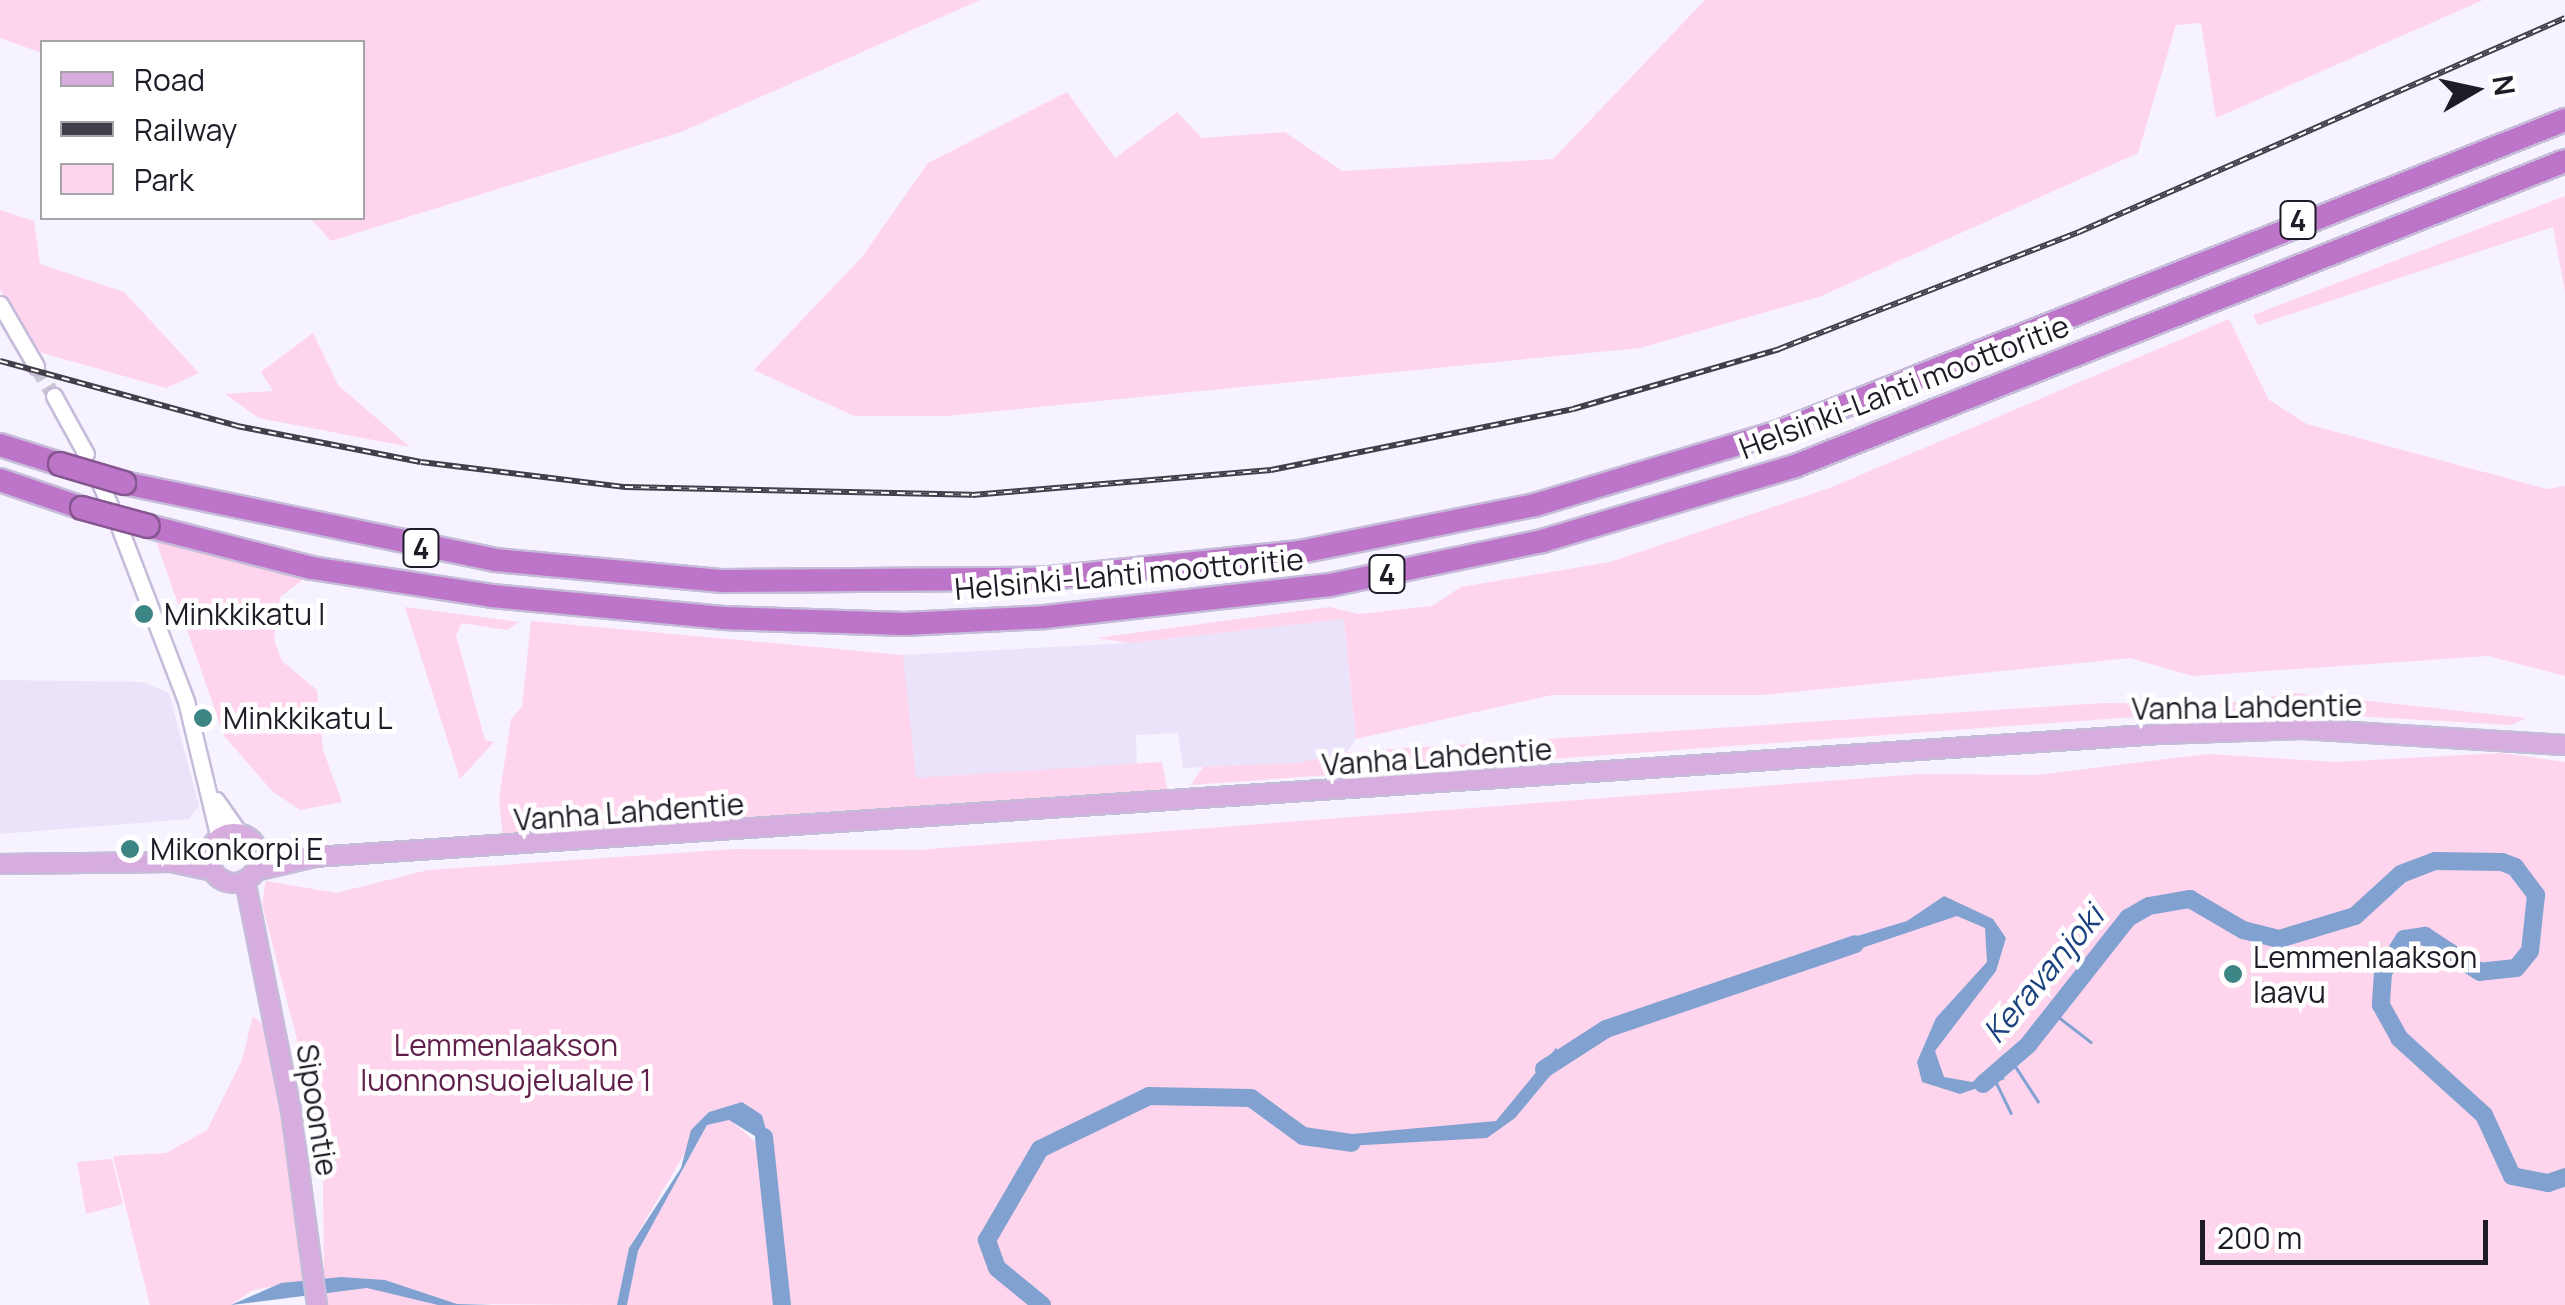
<!DOCTYPE html>
<html>
<head>
<meta charset="utf-8">
<style>
  body { margin:0 }
  #map { position:relative; width:2565px; height:1305px; overflow:hidden; background:#f6f2ff; font-family:Manrope,sans-serif }
  div>[style] { position:absolute }
  .built>* { inset:0; background:#ebe3fa }
  .green>* { inset:0; background:#fed5ed }
  .water>* { inset:0; background:#81a1d1 }
  .stream>* { height:2.5px; margin:-1.25px; padding:0 1.25px; transform-origin:1.25px; border-radius:1.25px; background:#81a1d1 }
  .river>* { height:18px; margin:-9px; padding:0 9px; transform-origin:9px; border-radius:9px; background:#81a1d1 }
  .minor-tunnel>* { height:15px; margin-top:-7.5px; transform-origin:0; background:repeating-linear-gradient(90deg,#cbc7d4 0 15px,transparent 0 23px) }
  .roads { filter:drop-shadow(2px 0 #c6bcda) drop-shadow(-2px 0 #c6bcda) drop-shadow(0 2px #c6bcda) drop-shadow(0 -2px #c6bcda) }
  .minor>* { height:15px; margin:-7.5px; padding:0 7.5px; transform-origin:7.5px; border-radius:7.5px; background:#fff }
  .major>* { height:18px; margin:-9px; padding:0 9px; transform-origin:9px; border-radius:9px; background:#d7acde }
  .major>.ring { margin:-9px; padding:0; box-sizing:content-box; background:none; border:18px solid #d7acde; border-radius:50% }
  .highway>* { height:22px; margin:-11px; padding:0 11px; transform-origin:11px; border-radius:11px; background:#bc75c8 }
  .rail>* { height:6px; margin-top:-3px; transform-origin:0; background:repeating-linear-gradient(90deg,#fff 0 8px,#433f4a 0 16px); box-sizing:border-box; border-block:2px solid #433f4a }
  .bridges { filter:drop-shadow(2px 0 #855690) drop-shadow(-2px 0 #855690) drop-shadow(0 2px #855690) drop-shadow(0 -2px #855690) }
  .highway-bridge>* { height:22px; margin:-11px; padding:0 11px; transform-origin:11px; border-radius:11px; background:#bc75c8 }
  .dots>* { width:28px; height:28px; translate:-50% -50%; box-sizing:border-box; border:5px solid #fff; border-radius:50% }
  span { translate:-50% -50%; white-space:nowrap; text-align:center; line-height:1.15; -webkit-text-stroke:9px #fff; paint-order:stroke }
  .shield-label span { padding:2px 8px; background:#fff; border:2px solid; border-radius:8px; -webkit-text-stroke-width:0 }
  .shield-label { font-size:28px; color:#201c27; font-weight:700 }
  .street-label { font-size:30px; color:#201c27 }
  .poi-label { font-size:30px; color:#201c27 }
  .left { translate:0 -50%; text-align:left }
  .park-label { font-size:30px; color:#601f4b }
  .water-label { font-size:32px; color:#1b427e; font-style:italic }
  .legend { position:absolute; left:40px; top:40px; width:325px; height:180px; box-sizing:border-box; background:#fff; border:2px solid #a6a4a9; margin:0; padding:12px 18px; list-style:none; font-size:30px; color:#201c27 }
  .legend li { display:flex; align-items:center; gap:20px; height:50px }
  .legend b { width:50px; border:2px solid #a6a4a9 }
  .north { position:absolute; left:2425px; top:40px; width:100px; height:100px; -webkit-text-stroke:8px #fff; paint-order:stroke; rotate:81deg; font-size:28px; font-weight:700; line-height:40px; text-align:center; color:#201c27 }
  .north::after { content:''; display:block; margin:auto; width:35px; height:45px; background:#201c27; clip-path:polygon(50% 0,100% 100%,50% 72%,0 100%) }
  .scale { position:absolute; left:2200px; top:1220px; width:288px; height:45px; box-sizing:border-box; border:5px solid #201c27; border-top:0; padding-left:12px; font-size:30px; line-height:35px; white-space:nowrap; color:#201c27; -webkit-text-stroke:8px #fff; paint-order:stroke }
</style>
</head>
<body>
<div id="map">
  <div class="built">
    <i style="clip-path:polygon(1344px 619px,1356px 739px,1347px 752px,1297px 763px,1183px 768px,1178px 733px,1136px 735px,1137px 768px,910px 780px,903px 655px,1130px 643px)"></i>
    <i style="clip-path:polygon(0 680px,142px 682px,169px 693px,199px 806px,189px 819px,0 834px)"></i>
  </div>
  <div class="green">
    <i style="clip-path:polygon(0 0,980px 0,681px 132px,331px 241px,310px 218px,362px 218px,362px 42px,42px 42px,42px 53px,0 38px)"></i>
    <i style="clip-path:polygon(1705px 0,2483px 0,2216px 118px,2201px 23px,2176px 25px,2138px 153px,1819px 297px,1640px 348px,946px 416px,854px 416px,754px 370px,862px 257px,928px 163px,1067px 92px,1115px 158px,1177px 112px,1202px 138px,1285px 132px,1342px 171px,1553px 159px)"></i>
    <i style="clip-path:polygon(2565px 196px,2565px 292px,2553px 227px,2258px 325px,2253px 315px)"></i>
    <i style="clip-path:polygon(0 210px,34px 221px,40px 264px,124px 292px,199px 373px,166px 388px,39px 352px,0 290px)"></i>
    <i style="clip-path:polygon(2229px 319px,2269px 400px,2307px 424px,2547px 489px,2565px 486px,2565px 676px,2488px 656px,2193px 676px,2130px 658px,1763px 695px,1552px 695px,1356px 739px,1344px 619px,1130px 643px,1096px 638px,1329px 607px,1359px 614px,1432px 606px,1461px 587px,1610px 562px,1832px 487px)"></i>
    <i style="clip-path:polygon(313px 333px,338px 385px,410px 447px,259px 418px,225px 394px,273px 391px,261px 372px)"></i>
    <i style="clip-path:polygon(155px 538px,304px 579px,280px 597px,274px 640px,282px 661px,317px 690px,323px 750px,342px 802px,300px 810px,273px 792px,224px 736px)"></i>
    <i style="clip-path:polygon(405px 607px,519px 622px,507px 630px,462px 623px,456px 635px,485px 740px,494px 742px,460px 779px)"></i>
    <i style="clip-path:polygon(531px 621px,903px 655px,916px 778px,1162px 762px,1168px 793px,503px 838px,499px 799px,511px 719px,522px 707px)"></i>
    <i style="clip-path:polygon(2296px 693px,2526px 718px,2511px 725px,2302px 713px,2149px 716px,1191px 785px,1203px 767px,1297px 763px,1347px 752px,2104px 703px,2222px 704px)"></i>
    <i style="clip-path:polygon(2501px 753px,2565px 762px,2565px 1305px,627px 1305px,638px 1251px,707px 1125px,729px 1119px,773px 1157px,762px 1115px,742px 1102px,709px 1112px,629px 1248px,617px 1305px,457px 1304px,385px 1280px,324px 1280px,323px 1181px,308px 1082px,262px 904px,266px 881px,336px 893px,428px 870px,736px 849px,917px 850px,1921px 774px,2037px 775px,2208px 754px,2336px 762px)"></i>
    <i style="clip-path:polygon(253px 1016px,271px 1032px,308px 1281px,253px 1290px,231px 1305px,150px 1305px,113px 1156px,166px 1153px,207px 1130px,242px 1060px)"></i>
    <i style="clip-path:polygon(112px 1159px,123px 1204px,86px 1214px,77px 1162px)"></i>
    <i style="clip-path:polygon(369px 1288px,389px 1292px,438px 1305px,328px 1305px,326px 1291px)"></i>
  </div>
  <div class="water">
    <i style="clip-path:polygon(1944px 896px,1993px 919px,2006px 938px,1996px 971px,1935px 1051px,1944px 1077px,1972px 1082px,1996px 1069px,2005px 1079px,1960px 1094px,1922px 1082px,1917px 1062px,1936px 1018px,1987px 962px,1985px 928px,1957px 916px,1838px 956px,1834px 943px,1907px 921px)"></i>
    <i style="clip-path:polygon(1556px 1048px,1564px 1059px,1515px 1118px,1487px 1138px,1330px 1147px,1330px 1136px,1496px 1121px)"></i>
    <i style="clip-path:polygon(742px 1102px,762px 1115px,773px 1157px,764px 1163px,755px 1136px,729px 1120px,707px 1125px,638px 1251px,627px 1305px,617px 1305px,629px 1248px,681px 1168px,691px 1130px,709px 1112px)"></i>
    <i style="clip-path:polygon(341px 1277px,385px 1280px,457px 1304px,492px 1305px,438px 1305px,367px 1288px,231px 1305px,281px 1283px)"></i>
  </div>
  <div class="stream">
    <i style="left:2052px;top:1012px;width:49px;rotate:37.6deg"></i>
    <i style="left:2012px;top:1061px;width:48px;rotate:57deg"></i>
    <i style="left:1997px;top:1084px;width:32px;rotate:64deg"></i>
  </div>
  <div class="river">
    <i style="left:1544px;top:1069px;width:74px;rotate:-32.8deg"></i>
    <i style="left:1606px;top:1029px;width:263px;rotate:-18.8deg"></i>
    <i style="left:1983px;top:1084px;width:60px;rotate:-40.9deg"></i>
    <i style="left:2028px;top:1045px;width:162px;rotate:-51.8deg"></i>
    <i style="left:2128px;top:918px;width:24px;rotate:-30deg"></i>
    <i style="left:2149px;top:906px;width:42px;rotate:-9.7deg"></i>
    <i style="left:2190px;top:899px;width:61px;rotate:30.3deg"></i>
    <i style="left:2243px;top:930px;width:37px;rotate:14deg"></i>
    <i style="left:2279px;top:939px;width:79px;rotate:-16.8deg"></i>
    <i style="left:2355px;top:916px;width:62px;rotate:-42.4deg"></i>
    <i style="left:2401px;top:874px;width:36px;rotate:-21deg"></i>
    <i style="left:2435px;top:861px;width:67px;rotate:0.9deg"></i>
    <i style="left:2502px;top:862px;width:14px;rotate:21deg"></i>
    <i style="left:2515px;top:867px;width:35px;rotate:53deg"></i>
    <i style="left:2536px;top:895px;width:56px;rotate:96.1deg"></i>
    <i style="left:2530px;top:951px;width:22px;rotate:129deg"></i>
    <i style="left:2516px;top:968px;width:36px;rotate:174deg"></i>
    <i style="left:2480px;top:972px;width:66px;rotate:-146.8deg"></i>
    <i style="left:2425px;top:936px;width:21px;rotate:172deg"></i>
    <i style="left:2404px;top:939px;width:40px;rotate:122deg"></i>
    <i style="left:2383px;top:973px;width:32px;rotate:94deg"></i>
    <i style="left:2381px;top:1005px;width:38px;rotate:61deg"></i>
    <i style="left:2399px;top:1038px;width:115px;rotate:42.2deg"></i>
    <i style="left:2484px;top:1115px;width:67px;rotate:65.3deg"></i>
    <i style="left:2512px;top:1176px;width:37px;rotate:11deg"></i>
    <i style="left:2548px;top:1183px;width:18px;rotate:-19deg"></i>
    <i style="left:764px;top:1137px;width:169px;rotate:83.9deg"></i>
    <i style="left:1042px;top:1305px;width:58px;rotate:-140.6deg"></i>
    <i style="left:997px;top:1268px;width:30px;rotate:-110deg"></i>
    <i style="left:987px;top:1240px;width:105px;rotate:-59.8deg"></i>
    <i style="left:1040px;top:1149px;width:121px;rotate:-25.9deg"></i>
    <i style="left:1149px;top:1096px;width:102px;rotate:1.1deg"></i>
    <i style="left:1251px;top:1098px;width:64px;rotate:36.2deg"></i>
    <i style="left:1303px;top:1136px;width:49px;rotate:8.1deg"></i>
  </div>
  <div class="minor-tunnel">
    <i style="left:36px;top:366px;width:35px;rotate:59deg"></i>
  </div>
  <div class="roads">
    <div class="minor">
      <i style="left:0;top:304px;width:72px;rotate:59.9deg"></i>
      <i style="left:54px;top:396px;width:66px;rotate:61.1deg"></i>
      <i style="left:99px;top:481px;width:27px;rotate:66deg"></i>
      <i style="left:120px;top:529px;width:184px;rotate:69deg"></i>
      <i style="left:186px;top:701px;width:141px;rotate:76.5deg"></i>
      <i style="left:216px;top:800px;width:42px;rotate:54.8deg"></i>
    </div>
    <div class="major">
      <i class="ring" style="left:209px;top:833px;width:32px;height:32px"></i>
      <i style="left:0;top:864px;width:171px;rotate:-0.7deg"></i>
      <i style="left:171px;top:862px;width:43px;rotate:12.1deg"></i>
      <i style="left:255px;top:871px;width:61px;rotate:-13.3deg"></i>
      <i style="left:314px;top:857px;width:1850px;rotate:-3.81deg"></i>
      <i style="left:2160px;top:734px;width:142px;rotate:-2deg"></i>
      <i style="left:2302px;top:729px;width:263px;rotate:3.5deg"></i>
      <i style="left:245px;top:880px;width:235px;rotate:78.7deg"></i>
      <i style="left:291px;top:1110px;width:197px;rotate:82.4deg"></i>
    </div>
    <div class="highway">
      <i style="left:0;top:445px;width:63px;rotate:17.6deg"></i>
      <i style="left:0;top:480px;width:87px;rotate:18.9deg"></i>
      <i style="left:124px;top:483px;width:379px;rotate:11.7deg"></i>
      <i style="left:495px;top:560px;width:229px;rotate:5.3deg"></i>
      <i style="left:723px;top:581px;width:318px;rotate:-0.4deg"></i>
      <i style="left:1041px;top:579px;width:260px;rotate:-6deg"></i>
      <i style="left:1300px;top:552px;width:240px;rotate:-11.3deg"></i>
      <i style="left:1535px;top:505px;width:257px;rotate:-16.7deg"></i>
      <i style="left:1781px;top:431px;width:843px;rotate:-21.64deg"></i>
      <i style="left:148px;top:526px;width:169px;rotate:14.4deg"></i>
      <i style="left:312px;top:568px;width:182px;rotate:8.8deg"></i>
      <i style="left:492px;top:596px;width:232px;rotate:5.4deg"></i>
      <i style="left:723px;top:618px;width:181px;rotate:1.9deg"></i>
      <i style="left:904px;top:624px;width:141px;rotate:-2.8deg"></i>
      <i style="left:1045px;top:617px;width:287px;rotate:-6.4deg"></i>
      <i style="left:1330px;top:585px;width:217px;rotate:-11.7deg"></i>
      <i style="left:1542px;top:541px;width:264px;rotate:-16.5deg"></i>
      <i style="left:1795px;top:466px;width:828px;rotate:-21.61deg"></i>
    </div>
  </div>
  <div class="rail">
    <i style="left:0;top:361px;width:246px;rotate:15.3deg"></i>
    <i style="left:237px;top:426px;width:187px;rotate:11.1deg"></i>
    <i style="left:421px;top:462px;width:206px;rotate:7deg"></i>
    <i style="left:625px;top:487px;width:347px;rotate:1.3deg"></i>
    <i style="left:972px;top:495px;width:300px;rotate:-4.8deg"></i>
    <i style="left:1271px;top:470px;width:308px;rotate:-11.4deg"></i>
    <i style="left:1573px;top:409px;width:215px;rotate:-16.2deg"></i>
    <i style="left:1779px;top:349px;width:322px;rotate:-21.3deg"></i>
    <i style="left:2079px;top:232px;width:531px;rotate:-23.77deg"></i>
  </div>
  <div class="bridges">
    <div class="highway-bridge">
      <i style="left:60px;top:464px;width:67px;rotate:16.5deg"></i>
      <i style="left:82px;top:508px;width:68px;rotate:15.3deg"></i>
    </div>
  </div>
  <div class="dots">
    <i style="left:144px;top:614px;background:#3d8585"></i>
    <i style="left:203px;top:718px;background:#3d8585"></i>
    <i style="left:130px;top:849px;background:#3d8585"></i>
    <i style="left:2233px;top:974px;background:#3d8585"></i>
  </div>
  <div class="shield-label">
    <span style="left:2298px;top:220px">4</span>
    <span style="left:421px;top:548px">4</span>
    <span style="left:1387px;top:574px">4</span>
  </div>
  <div class="street-label">
    <span style="left:1904px;top:387px;rotate:-21deg">Helsinki-Lahti moottoritie</span>
    <span style="left:1129px;top:574px;rotate:-5deg">Helsinki-Lahti moottoritie</span>
    <span style="left:2247px;top:707px;rotate:-1deg">Vanha Lahdentie</span>
    <span style="left:1437px;top:757px;rotate:-4deg">Vanha Lahdentie</span>
    <span style="left:629px;top:812px;rotate:-4deg">Vanha Lahdentie</span>
    <span style="left:317px;top:1110px;rotate:81deg">Sipoontie</span>
  </div>
  <div class="poi-label">
    <span class="left" style="left:164px;top:614px">Minkkikatu I</span>
    <span class="left" style="left:223px;top:718px">Minkkikatu L</span>
    <span class="left" style="left:150px;top:849px">Mikonkorpi E</span>
    <span class="left" style="left:2253px;top:974px">Lemmenlaakson<br>laavu</span>
  </div>
  <div class="park-label">
    <span style="left:506px;top:1062px">Lemmenlaakson<br>luonnonsuojelualue 1</span>
  </div>
  <div class="water-label">
    <span style="left:2043px;top:974px;rotate:-50deg">Keravanjoki</span>
  </div>
  <ul class="legend">
  <li><b style="height:12px;background:#d7acde"></b>Road</li>
  <li><b style="height:12px;background:#433f4a"></b>Railway</li>
  <li><b style="height:28px;background:#fed5ed"></b>Park</li>
  </ul>
  <div class="north">N</div>
  <div class="scale">200 m</div>
</div>
</body>
</html>
